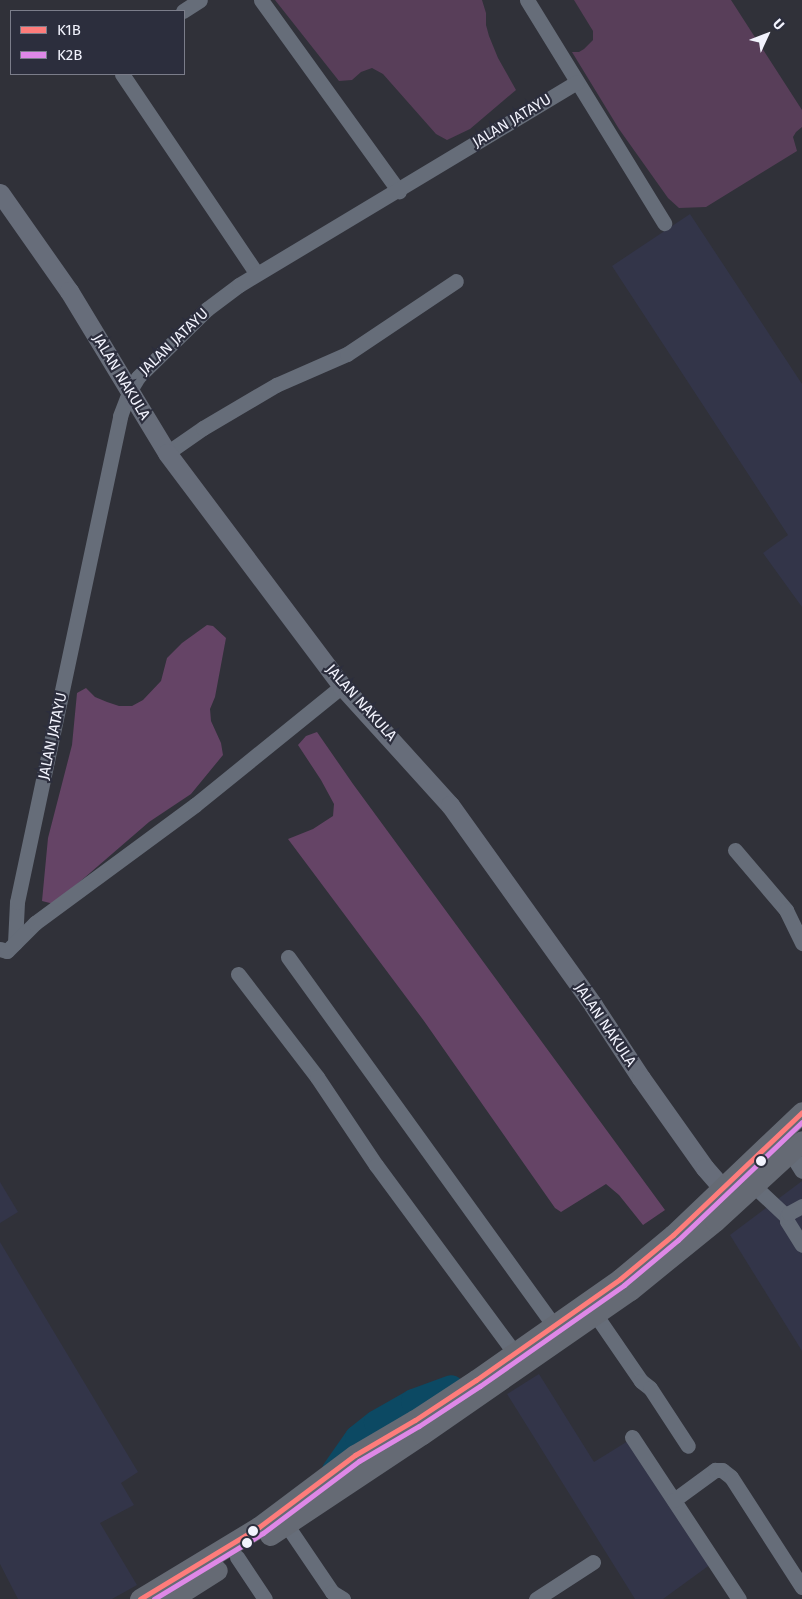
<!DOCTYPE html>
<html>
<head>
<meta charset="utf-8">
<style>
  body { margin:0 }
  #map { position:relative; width:802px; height:1599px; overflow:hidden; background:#303139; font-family:"Fira Sans",sans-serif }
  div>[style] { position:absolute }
  .built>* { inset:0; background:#333549 }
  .green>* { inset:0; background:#583e59 }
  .forest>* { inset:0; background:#654466 }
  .river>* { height:25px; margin:-12.5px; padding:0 12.5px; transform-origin:12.5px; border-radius:12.5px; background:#0c4963 }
  .minor>* { height:15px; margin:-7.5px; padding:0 7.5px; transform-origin:7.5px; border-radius:7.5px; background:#666d79 }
  .major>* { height:19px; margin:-9.5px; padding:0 9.5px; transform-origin:9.5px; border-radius:9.5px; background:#676d7a }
  .highway>* { height:21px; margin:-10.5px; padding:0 10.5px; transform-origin:10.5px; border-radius:10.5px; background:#656a74 }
  .bus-1>* { height:5px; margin:-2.5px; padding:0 2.5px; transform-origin:2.5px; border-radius:2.5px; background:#fe7c7b }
  .bus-2>* { height:5px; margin:-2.5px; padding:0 2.5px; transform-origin:2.5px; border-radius:2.5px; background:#de88e7 }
  .dots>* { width:14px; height:14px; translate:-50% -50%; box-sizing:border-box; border:2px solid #2c2e3d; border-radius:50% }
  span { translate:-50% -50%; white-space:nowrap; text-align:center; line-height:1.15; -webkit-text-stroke:4.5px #2c2e3d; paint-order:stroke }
  .street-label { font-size:15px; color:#f2f3fd }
  .legend { position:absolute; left:10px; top:10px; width:175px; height:65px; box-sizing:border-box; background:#2c2e3d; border:1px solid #7b7d8a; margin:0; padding:6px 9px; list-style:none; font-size:15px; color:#f2f3fd }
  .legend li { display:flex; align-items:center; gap:10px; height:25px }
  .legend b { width:25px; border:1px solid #7b7d8a }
  .north { position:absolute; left:742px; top:10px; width:50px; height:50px; -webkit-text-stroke:4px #2c2e3d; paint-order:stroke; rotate:47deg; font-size:14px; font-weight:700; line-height:20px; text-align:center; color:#f2f3fd }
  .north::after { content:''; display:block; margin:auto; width:18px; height:22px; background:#f2f3fd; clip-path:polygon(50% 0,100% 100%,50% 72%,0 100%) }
</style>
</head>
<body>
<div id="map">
  <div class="built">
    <i style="clip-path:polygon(690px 214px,802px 384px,802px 607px,763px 553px,788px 535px,612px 266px)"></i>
    <i style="clip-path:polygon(802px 1181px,802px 1351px,730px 1235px)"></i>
    <i style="clip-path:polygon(0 1182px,18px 1212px,0 1223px)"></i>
    <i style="clip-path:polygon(0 1242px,138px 1472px,121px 1483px,134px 1505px,100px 1523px,137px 1585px,112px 1599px,18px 1599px,0 1564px)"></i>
    <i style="clip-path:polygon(539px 1374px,594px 1462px,628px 1441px,711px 1564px,663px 1599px,635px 1599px,507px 1394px)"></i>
  </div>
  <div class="green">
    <i style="clip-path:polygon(275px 0,482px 0,486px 13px,486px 25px,489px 36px,498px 58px,516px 90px,470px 129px,447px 140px,436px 134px,383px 74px,372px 68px,361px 72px,352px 80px,339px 81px)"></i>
    <i style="clip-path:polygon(574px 0,731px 0,802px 110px,802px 127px,796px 132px,793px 137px,797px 151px,706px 207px,679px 208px,668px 198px,619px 129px,572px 52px,579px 52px,584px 49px,593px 40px,593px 31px)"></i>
  </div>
  <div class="forest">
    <i style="clip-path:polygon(207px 625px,213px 626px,226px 638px,215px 697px,210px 709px,211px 721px,221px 743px,223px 755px,191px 794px,149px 822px,54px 904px,42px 901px,48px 838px,72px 745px,77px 693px,86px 688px,95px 697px,107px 702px,119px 706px,132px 706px,143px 700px,161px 681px,167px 658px,182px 643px)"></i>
    <i style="clip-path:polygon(317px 732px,353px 784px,665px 1210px,643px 1225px,619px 1195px,606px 1184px,561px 1212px,555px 1208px,424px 1021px,288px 839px,313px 829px,333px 816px,334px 804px,321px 780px,298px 745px,306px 736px)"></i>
  </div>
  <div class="river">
    <i style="left:334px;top:1470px;width:40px;rotate:-55.1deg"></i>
    <i style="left:357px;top:1437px;width:24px;rotate:-38deg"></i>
    <i style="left:376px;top:1422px;width:43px;rotate:-29.6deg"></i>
    <i style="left:413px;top:1401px;width:40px;rotate:-20.2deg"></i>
  </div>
  <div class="minor">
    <i style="left:261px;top:0;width:236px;rotate:54.2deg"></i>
    <i style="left:527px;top:0;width:262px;rotate:58.4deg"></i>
    <i style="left:183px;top:11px;width:20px;rotate:-33deg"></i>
    <i style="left:122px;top:74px;width:240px;rotate:56deg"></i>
    <i style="left:167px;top:453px;width:44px;rotate:-34.8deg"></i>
    <i style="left:203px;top:428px;width:85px;rotate:-30.5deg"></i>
    <i style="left:276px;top:385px;width:77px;rotate:-23.6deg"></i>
    <i style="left:347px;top:354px;width:131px;rotate:-33.8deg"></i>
    <i style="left:735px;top:850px;width:79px;rotate:49.6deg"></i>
    <i style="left:786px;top:910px;width:37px;rotate:64deg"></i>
    <i style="left:15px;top:943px;width:41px;rotate:-87.2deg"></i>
    <i style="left:17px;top:902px;width:497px;rotate:-78deg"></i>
    <i style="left:120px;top:416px;width:26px;rotate:-69deg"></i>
    <i style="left:129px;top:392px;width:17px;rotate:-59deg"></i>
    <i style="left:138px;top:377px;width:97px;rotate:-44.6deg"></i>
    <i style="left:207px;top:309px;width:40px;rotate:-37deg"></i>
    <i style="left:239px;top:285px;width:394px;rotate:-31deg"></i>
    <i style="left:0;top:949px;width:7px;rotate:16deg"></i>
    <i style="left:7px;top:951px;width:40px;rotate:-45deg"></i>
    <i style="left:35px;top:923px;width:199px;rotate:-36.4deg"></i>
    <i style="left:195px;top:805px;width:189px;rotate:-39deg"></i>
    <i style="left:288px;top:957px;width:453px;rotate:54.2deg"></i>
    <i style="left:238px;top:974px;width:130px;rotate:52.5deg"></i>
    <i style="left:317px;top:1077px;width:106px;rotate:56.2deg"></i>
    <i style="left:376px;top:1165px;width:232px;rotate:53.6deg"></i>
    <i style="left:790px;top:1152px;width:22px;rotate:58deg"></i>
    <i style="left:754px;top:1186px;width:45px;rotate:43.2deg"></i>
    <i style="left:787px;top:1217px;width:4px;rotate:90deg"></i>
    <i style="left:787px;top:1221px;width:28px;rotate:58deg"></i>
    <i style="left:787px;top:1217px;width:4px;rotate:-63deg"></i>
    <i style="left:789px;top:1213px;width:15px;rotate:-28deg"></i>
    <i style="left:595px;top:1314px;width:81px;rotate:55.5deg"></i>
    <i style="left:641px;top:1381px;width:11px;rotate:38deg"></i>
    <i style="left:650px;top:1388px;width:69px;rotate:56.8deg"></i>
    <i style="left:632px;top:1437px;width:194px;rotate:56.6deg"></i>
    <i style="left:674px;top:1500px;width:51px;rotate:-36.2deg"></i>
    <i style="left:715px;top:1470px;width:7px"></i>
    <i style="left:722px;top:1470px;width:11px;rotate:38deg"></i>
    <i style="left:731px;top:1477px;width:131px;rotate:57.2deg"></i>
    <i style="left:286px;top:1524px;width:82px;rotate:55.9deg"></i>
    <i style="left:332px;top:1592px;width:13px;rotate:32deg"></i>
    <i style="left:237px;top:1557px;width:50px;rotate:56.3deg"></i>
    <i style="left:536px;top:1599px;width:68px;rotate:-33deg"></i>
  </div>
  <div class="major">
    <i style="left:0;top:193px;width:120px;rotate:54.9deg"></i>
    <i style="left:69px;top:291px;width:189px;rotate:58.8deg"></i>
    <i style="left:167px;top:453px;width:291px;rotate:53.1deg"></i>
    <i style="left:342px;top:686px;width:161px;rotate:47.8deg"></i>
    <i style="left:450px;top:805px;width:246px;rotate:54.4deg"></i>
    <i style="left:593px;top:1005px;width:87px;rotate:56.7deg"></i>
    <i style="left:641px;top:1078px;width:110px;rotate:54.6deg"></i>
    <i style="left:705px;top:1168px;width:41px;rotate:48.9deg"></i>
  </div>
  <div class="highway">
    <i style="left:270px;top:1535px;width:182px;rotate:-33.6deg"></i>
    <i style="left:422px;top:1434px;width:253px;rotate:-34.7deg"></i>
    <i style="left:630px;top:1290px;width:109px;rotate:-39.1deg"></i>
    <i style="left:715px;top:1221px;width:118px;rotate:-42.6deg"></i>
    <i style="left:140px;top:1599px;width:139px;rotate:-31.2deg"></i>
    <i style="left:259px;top:1527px;width:120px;rotate:-36.9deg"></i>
    <i style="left:355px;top:1455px;width:69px;rotate:-30.3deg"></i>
    <i style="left:415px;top:1420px;width:73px;rotate:-33.3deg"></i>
    <i style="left:476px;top:1380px;width:176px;rotate:-35deg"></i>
    <i style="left:620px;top:1279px;width:69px;rotate:-39.7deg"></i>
    <i style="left:673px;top:1235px;width:178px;rotate:-43.6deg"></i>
    <i style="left:171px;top:1599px;width:54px;rotate:-32.2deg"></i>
  </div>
  <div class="bus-1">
    <i style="left:140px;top:1599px;width:139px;rotate:-31.2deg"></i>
    <i style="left:259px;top:1527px;width:120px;rotate:-36.9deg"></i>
    <i style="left:355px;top:1455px;width:69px;rotate:-30.3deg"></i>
    <i style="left:415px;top:1420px;width:73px;rotate:-33.3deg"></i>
    <i style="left:476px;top:1380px;width:176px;rotate:-35deg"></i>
    <i style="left:620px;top:1279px;width:69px;rotate:-39.7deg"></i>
    <i style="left:673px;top:1235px;width:178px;rotate:-43.6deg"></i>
  </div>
  <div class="bus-2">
    <i style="left:154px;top:1599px;width:127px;rotate:-31.2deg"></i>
    <i style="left:263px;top:1533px;width:120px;rotate:-36.9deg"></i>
    <i style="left:359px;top:1461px;width:69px;rotate:-30.3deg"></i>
    <i style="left:419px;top:1426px;width:73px;rotate:-33.3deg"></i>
    <i style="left:480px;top:1386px;width:176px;rotate:-35deg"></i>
    <i style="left:624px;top:1285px;width:70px;rotate:-39.8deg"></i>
    <i style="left:678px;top:1240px;width:171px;rotate:-43.6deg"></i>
  </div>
  <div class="dots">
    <i style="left:761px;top:1161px;background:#f2f3fd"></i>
    <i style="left:253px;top:1531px;background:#f2f3fd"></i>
    <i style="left:247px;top:1543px;background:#f2f3fd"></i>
  </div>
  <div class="street-label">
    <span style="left:512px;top:121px;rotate:-31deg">JALAN JATAYU</span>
    <span style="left:174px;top:342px;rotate:-44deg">JALAN JATAYU</span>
    <span style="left:121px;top:377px;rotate:59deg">JALAN NAKULA</span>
    <span style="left:361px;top:703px;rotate:48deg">JALAN NAKULA</span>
    <span style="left:53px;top:736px;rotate:-78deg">JALAN JATAYU</span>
    <span style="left:605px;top:1025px;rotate:56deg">JALAN NAKULA</span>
  </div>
  <ul class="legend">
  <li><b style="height:6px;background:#fe7c7b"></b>K1B</li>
  <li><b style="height:6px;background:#de88e7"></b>K2B</li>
  </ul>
  <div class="north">U</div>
</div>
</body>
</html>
